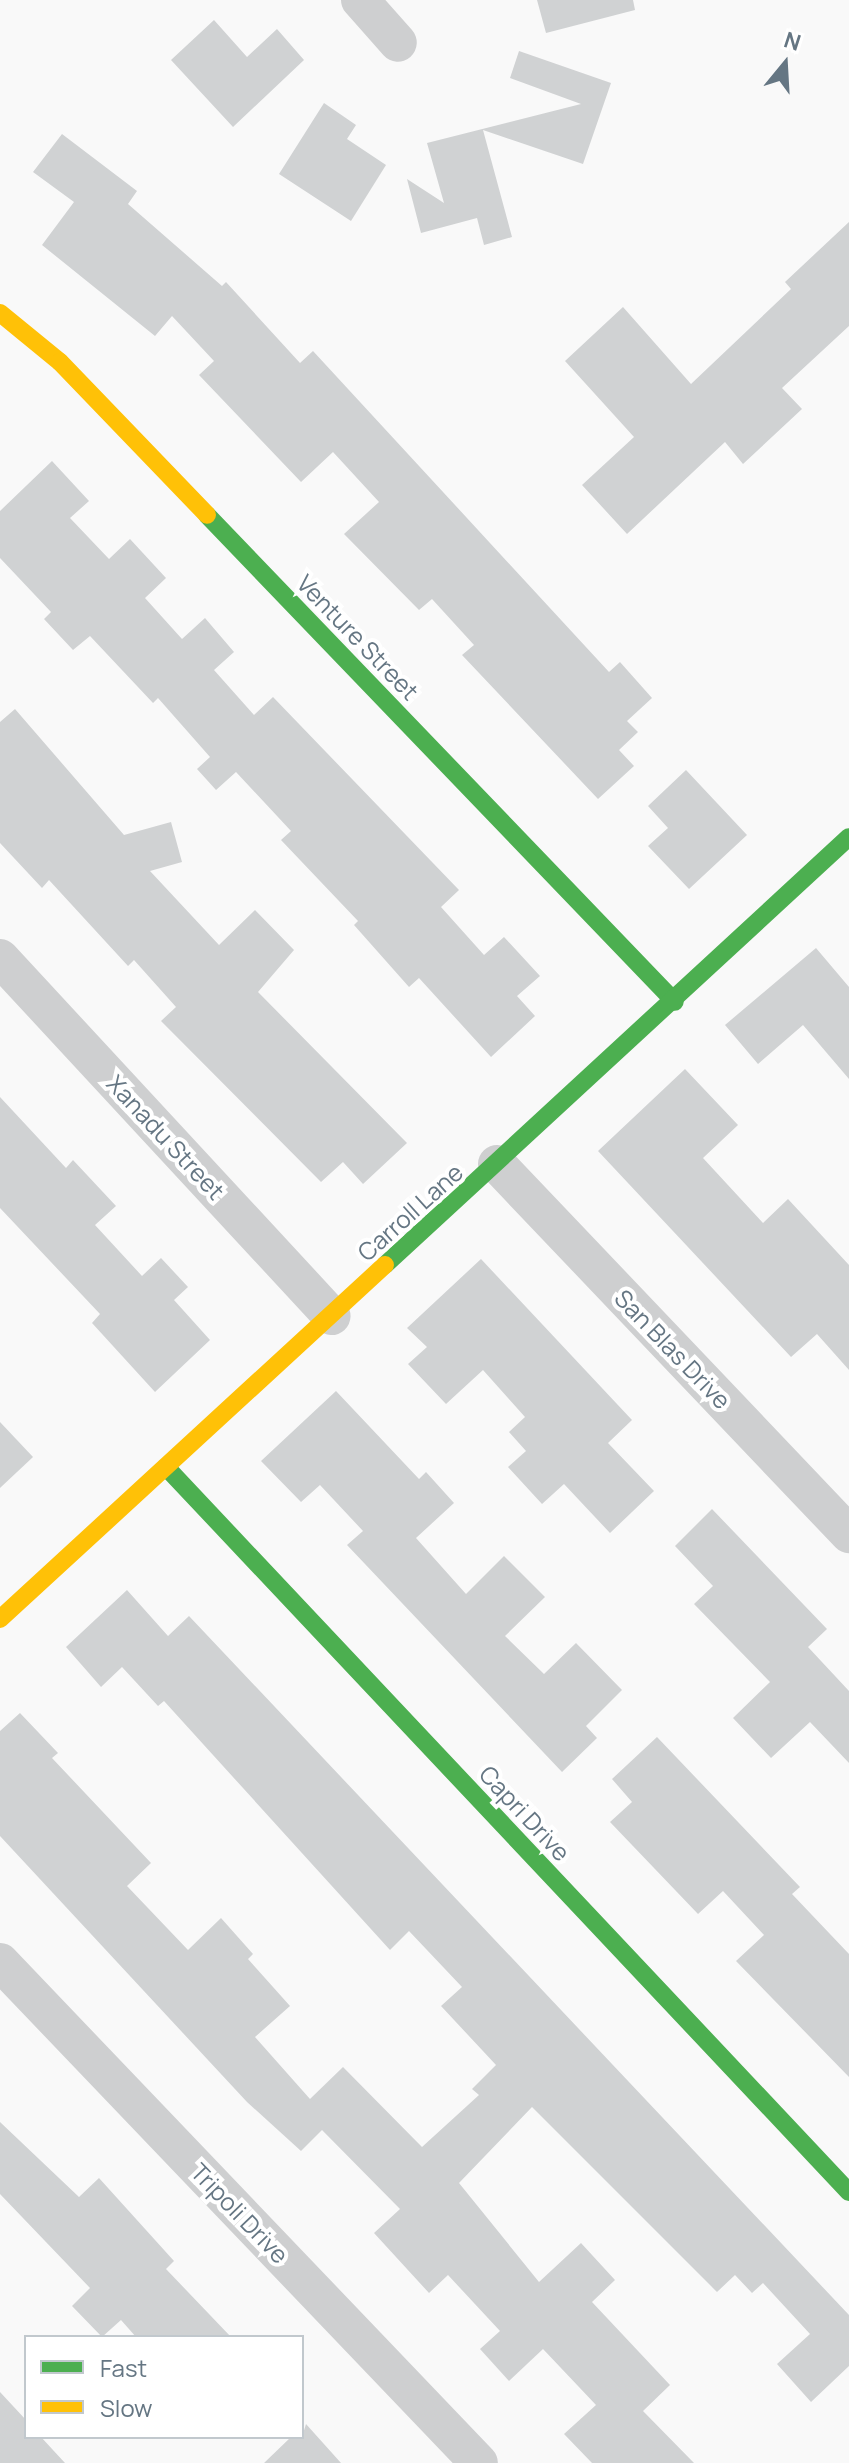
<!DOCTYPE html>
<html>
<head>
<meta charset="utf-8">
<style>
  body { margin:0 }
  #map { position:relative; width:849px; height:2463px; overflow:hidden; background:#f9f9f9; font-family:Manrope,sans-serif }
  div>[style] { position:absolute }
  .building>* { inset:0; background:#d0d2d3 }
  .street>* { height:38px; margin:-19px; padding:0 19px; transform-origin:19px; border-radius:19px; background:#cecfd0 }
  .fast>* { height:18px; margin:-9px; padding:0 9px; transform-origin:9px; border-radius:9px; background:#4caf50 }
  .slow>* { height:18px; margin:-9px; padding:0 9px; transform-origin:9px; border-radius:9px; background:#ffc107 }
  span { translate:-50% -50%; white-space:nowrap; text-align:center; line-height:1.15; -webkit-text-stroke:8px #fff; paint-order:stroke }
  .street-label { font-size:24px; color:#657683 }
  .legend { position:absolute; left:24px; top:2335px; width:280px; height:104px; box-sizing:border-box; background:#fff; border:2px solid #c1c8cd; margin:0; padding:10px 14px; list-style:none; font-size:24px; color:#657683 }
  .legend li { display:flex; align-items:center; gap:16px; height:40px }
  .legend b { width:40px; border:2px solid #c1c8cd }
  .north { position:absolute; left:745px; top:24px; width:80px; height:80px; -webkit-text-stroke:6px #fff; paint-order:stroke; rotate:18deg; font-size:22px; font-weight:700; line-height:32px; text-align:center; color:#657683 }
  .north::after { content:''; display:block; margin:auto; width:28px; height:36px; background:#657683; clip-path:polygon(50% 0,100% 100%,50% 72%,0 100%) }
</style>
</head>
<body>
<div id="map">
  <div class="building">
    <i style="clip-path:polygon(537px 0,633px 0,635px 10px,546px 33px)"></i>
    <i style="clip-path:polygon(214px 20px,247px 57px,277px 29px,304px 60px,233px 127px,171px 60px)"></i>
    <i style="clip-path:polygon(519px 51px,611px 83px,583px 164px,483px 130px,512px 237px,484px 245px,477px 218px,421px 233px,407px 179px,444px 203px,427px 143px,581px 104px,510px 78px)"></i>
    <i style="clip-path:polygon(324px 103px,356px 125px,347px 139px,386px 165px,351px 221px,279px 174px)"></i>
    <i style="clip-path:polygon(62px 134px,137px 191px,128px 204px,222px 286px,226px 282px,300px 363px,313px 351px,609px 672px,620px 662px,652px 698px,627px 721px,638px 732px,619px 750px,634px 766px,598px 799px,462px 655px,474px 645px,432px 599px,419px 610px,344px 534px,379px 502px,333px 452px,301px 482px,199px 375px,214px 361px,172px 316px,155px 336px,42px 245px,74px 202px,33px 172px)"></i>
    <i style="clip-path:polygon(849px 222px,849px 326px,782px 388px,802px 409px,743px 464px,725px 442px,627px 534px,582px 485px,634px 437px,565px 361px,623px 307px,691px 384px,791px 289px,785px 282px)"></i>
    <i style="clip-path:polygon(52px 461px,89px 501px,70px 518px,109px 559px,130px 539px,166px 578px,145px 598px,182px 639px,205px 618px,234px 652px,214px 670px,254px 715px,273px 697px,459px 890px,441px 907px,484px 955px,504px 937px,540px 976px,517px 996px,535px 1016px,491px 1057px,419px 978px,409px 987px,354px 925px,358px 921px,281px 840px,291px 831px,236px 772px,216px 790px,197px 769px,210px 757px,158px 698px,153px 703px,90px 636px,73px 650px,44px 619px,51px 612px,0 558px,0 511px)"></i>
    <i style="clip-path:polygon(15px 709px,124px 835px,171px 822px,182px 862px,150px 871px,219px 945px,255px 910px,294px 950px,258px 992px,407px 1143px,363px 1184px,343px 1162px,321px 1182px,161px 1021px,176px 1007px,134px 960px,128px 966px,49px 880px,42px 888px,0 843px,0 722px)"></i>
    <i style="clip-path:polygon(686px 770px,747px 835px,689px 889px,648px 846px,668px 828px,648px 806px)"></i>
    <i style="clip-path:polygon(816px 948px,849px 987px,849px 1079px,803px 1025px,758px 1064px,725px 1025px)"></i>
    <i style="clip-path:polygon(685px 1069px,738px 1125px,703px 1158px,763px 1223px,788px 1199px,849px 1265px,849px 1370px,817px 1334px,791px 1357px,598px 1151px)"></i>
    <i style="clip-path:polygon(0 1097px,66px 1168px,73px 1160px,116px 1206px,95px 1225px,142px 1276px,161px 1258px,188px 1287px,174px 1300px,210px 1340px,155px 1392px,92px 1323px,100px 1314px,0 1208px)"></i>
    <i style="clip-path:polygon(481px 1259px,632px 1420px,608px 1443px,654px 1491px,610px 1533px,564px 1484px,542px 1504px,508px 1467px,526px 1451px,509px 1432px,525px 1417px,483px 1370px,446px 1404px,408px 1364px,427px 1347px,407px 1328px)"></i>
    <i style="clip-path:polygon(336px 1391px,419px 1479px,426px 1472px,454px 1503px,416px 1538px,466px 1594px,504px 1556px,545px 1597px,505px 1636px,544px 1674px,576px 1643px,622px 1690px,586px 1726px,597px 1738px,562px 1772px,347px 1545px,363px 1531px,320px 1485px,301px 1502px,261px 1461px)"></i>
    <i style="clip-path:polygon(0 1422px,33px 1457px,0 1488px)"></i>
    <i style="clip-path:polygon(712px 1509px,827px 1629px,808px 1647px,849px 1691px,849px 1763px,810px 1722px,771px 1758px,733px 1718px,770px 1682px,694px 1604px,713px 1586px,675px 1546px)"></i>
    <i style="clip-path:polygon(127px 1590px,168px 1636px,189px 1616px,849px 2315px,849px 2366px,811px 2402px,777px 2364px,810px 2334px,763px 2283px,752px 2293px,735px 2275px,717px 2292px,532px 2107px,459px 2183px,539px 2282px,581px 2243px,615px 2280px,592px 2302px,670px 2385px,643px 2411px,694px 2463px,592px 2463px,564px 2434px,596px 2405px,543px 2349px,509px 2381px,480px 2349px,500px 2331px,448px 2275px,429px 2293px,374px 2233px,400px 2209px,322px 2130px,301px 2151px,247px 2102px,0 1836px,0 1731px,20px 1713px,58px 1753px,52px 1758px,151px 1863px,127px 1886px,188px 1950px,221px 1918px,253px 1954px,248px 1959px,290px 2006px,255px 2037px,310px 2099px,343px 2067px,422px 2147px,479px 2095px,472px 2089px,496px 2065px,441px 2006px,462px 1987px,409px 1931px,390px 1950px,164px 1701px,158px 1706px,122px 1667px,101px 1687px,66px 1647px)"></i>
    <i style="clip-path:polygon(657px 1737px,800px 1887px,792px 1894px,849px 1954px,849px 2077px,736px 1961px,764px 1935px,723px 1891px,698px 1914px,610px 1822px,632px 1802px,612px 1779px)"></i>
    <i style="clip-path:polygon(0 2122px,79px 2197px,99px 2178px,174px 2261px,166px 2269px,231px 2337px,136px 2337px,121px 2320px,102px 2337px,72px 2306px,90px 2288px,0 2194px)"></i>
    <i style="clip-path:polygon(0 2392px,26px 2420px,26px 2437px,41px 2437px,65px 2463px,0 2463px)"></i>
    <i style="clip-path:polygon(306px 2424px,341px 2463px,264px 2463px,291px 2437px,302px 2437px)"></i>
  </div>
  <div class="street">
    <i style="left:360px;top:0;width:57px;rotate:48.5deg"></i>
    <i style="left:0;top:958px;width:488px;rotate:47.2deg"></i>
    <i style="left:497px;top:1164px;width:511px;rotate:46.43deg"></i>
    <i style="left:0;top:1962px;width:693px;rotate:46.29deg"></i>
  </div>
  <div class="fast">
    <i style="left:207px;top:515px;width:675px;rotate:46.14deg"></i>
    <i style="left:385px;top:1265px;width:631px;rotate:-42.69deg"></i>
    <i style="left:166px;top:1467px;width:996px;rotate:46.71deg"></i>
  </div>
  <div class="slow">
    <i style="left:0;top:313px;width:77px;rotate:39.2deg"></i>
    <i style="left:60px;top:362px;width:212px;rotate:46.1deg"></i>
    <i style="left:0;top:1619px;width:523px;rotate:-42.6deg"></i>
  </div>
  <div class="street-label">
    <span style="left:358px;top:637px;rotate:46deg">Venture Street</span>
    <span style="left:166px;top:1137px;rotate:47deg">Xanadu Street</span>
    <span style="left:410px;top:1212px;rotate:-42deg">Carroll Lane</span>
    <span style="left:673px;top:1349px;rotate:46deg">San Blas Drive</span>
    <span style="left:525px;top:1813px;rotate:47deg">Capri Drive</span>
    <span style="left:240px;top:2213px;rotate:46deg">Tripoli Drive</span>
  </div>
  <ul class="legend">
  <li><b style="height:10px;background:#4caf50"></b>Fast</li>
  <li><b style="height:10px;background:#ffc107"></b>Slow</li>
  </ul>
  <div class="north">N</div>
</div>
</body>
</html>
